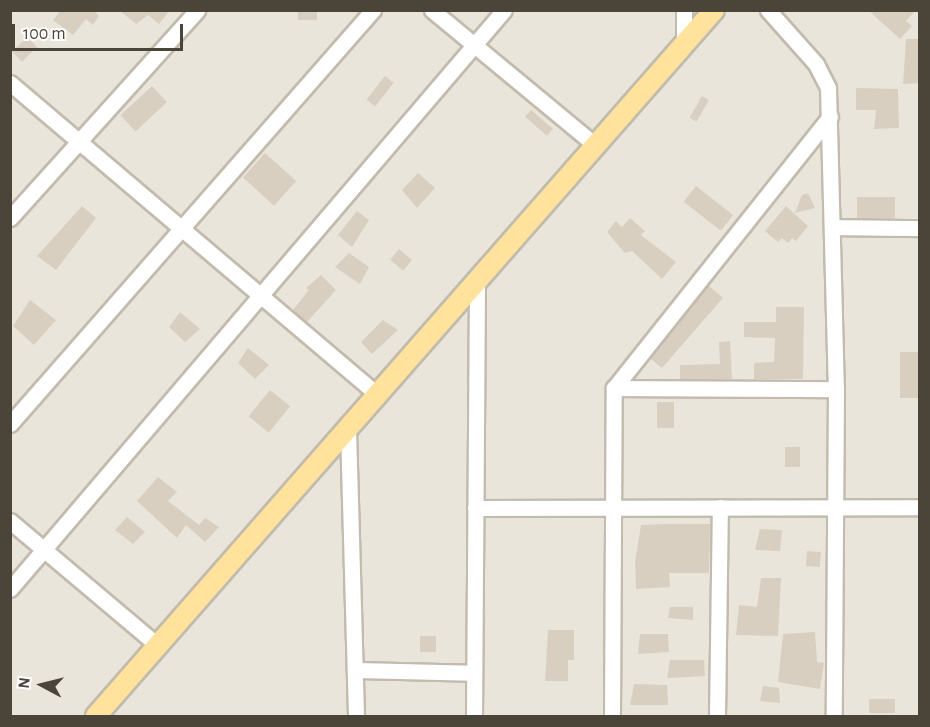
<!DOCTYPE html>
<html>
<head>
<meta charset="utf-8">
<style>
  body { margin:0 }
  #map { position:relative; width:930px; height:727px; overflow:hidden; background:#f6f3ec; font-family:"Alegreya Sans",sans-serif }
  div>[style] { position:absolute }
  .residential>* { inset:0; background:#eae5da; transform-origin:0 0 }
  .building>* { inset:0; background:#d8cfc1; transform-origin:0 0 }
  .roads { filter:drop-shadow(2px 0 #c2bbae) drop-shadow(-2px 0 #c2bbae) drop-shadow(0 2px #c2bbae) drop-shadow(0 -2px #c2bbae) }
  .minor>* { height:15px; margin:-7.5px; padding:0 7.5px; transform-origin:7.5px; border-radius:7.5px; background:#fff }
  .major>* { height:20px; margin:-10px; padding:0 10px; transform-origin:10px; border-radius:10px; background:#ffe39c }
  span { translate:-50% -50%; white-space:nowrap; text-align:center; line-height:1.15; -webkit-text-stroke:4.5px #fff; paint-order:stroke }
  .frame { position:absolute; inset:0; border:12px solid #4b4439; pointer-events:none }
  .north { position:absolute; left:12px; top:655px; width:60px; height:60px; -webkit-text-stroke:4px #fff; paint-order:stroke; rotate:277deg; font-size:16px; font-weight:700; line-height:24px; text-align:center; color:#4b4439 }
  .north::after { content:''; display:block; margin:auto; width:21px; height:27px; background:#4b4439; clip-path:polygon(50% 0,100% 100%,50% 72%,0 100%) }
  .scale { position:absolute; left:12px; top:24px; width:171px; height:27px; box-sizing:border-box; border:3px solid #4b4439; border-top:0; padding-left:8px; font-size:18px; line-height:21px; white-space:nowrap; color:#4b4439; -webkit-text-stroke:4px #fff; paint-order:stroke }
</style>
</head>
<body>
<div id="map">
  <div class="residential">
    <i style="left:11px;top:11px;width:908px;height:705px"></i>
  </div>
  <div class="building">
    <i style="clip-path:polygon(61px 10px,93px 10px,99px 16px,93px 25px,86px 19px,73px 35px,53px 20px)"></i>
    <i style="clip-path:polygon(119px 10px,170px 10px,159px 24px,148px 15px,136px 24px)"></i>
    <i style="left:298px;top:10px;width:19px;height:10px"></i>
    <i style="clip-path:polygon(868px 10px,916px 10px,906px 21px,912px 26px,900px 39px)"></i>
    <i style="left:27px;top:37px;width:14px;height:21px;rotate:45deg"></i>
    <i style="clip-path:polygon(906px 39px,920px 39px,920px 83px,903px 84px)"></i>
    <i style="left:385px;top:76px;width:11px;height:30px;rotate:38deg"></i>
    <i style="left:152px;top:86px;width:22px;height:43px;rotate:47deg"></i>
    <i style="clip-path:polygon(856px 88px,898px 89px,899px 128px,874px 129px,876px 110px,856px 110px)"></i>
    <i style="left:702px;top:96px;width:8px;height:25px;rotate:30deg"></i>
    <i style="left:531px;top:110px;width:29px;height:9px;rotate:41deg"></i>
    <i style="left:265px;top:153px;width:42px;height:33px;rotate:42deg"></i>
    <i style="clip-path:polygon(418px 173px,435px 188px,417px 208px,402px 190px)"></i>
    <i style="left:696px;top:186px;width:47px;height:20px;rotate:38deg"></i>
    <i style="clip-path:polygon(808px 193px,815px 208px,795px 213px,802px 195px)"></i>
    <i style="left:857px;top:197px;width:38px;height:21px"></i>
    <i style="clip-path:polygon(82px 206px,96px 218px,56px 270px,37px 256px)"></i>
    <i style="clip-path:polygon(786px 206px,808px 226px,796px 241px,792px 238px,788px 243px,782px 238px,778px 242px,765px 231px)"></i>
    <i style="clip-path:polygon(357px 211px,369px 220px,352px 247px,338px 235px)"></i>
    <i style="clip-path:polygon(630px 218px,645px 231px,641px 235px,676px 262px,662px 279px,632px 251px,625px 253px,607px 232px,616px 221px,622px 227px)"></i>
    <i style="left:399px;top:249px;width:17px;height:14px;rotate:40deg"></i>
    <i style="clip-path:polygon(349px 253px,369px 267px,360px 284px,335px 267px)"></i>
    <i style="clip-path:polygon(321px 275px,336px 290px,307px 322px,293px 310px,309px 290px,306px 288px)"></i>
    <i style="clip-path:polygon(708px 285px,723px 298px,662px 368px,650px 358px)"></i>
    <i style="clip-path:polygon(30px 300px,56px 320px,34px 345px,13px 326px)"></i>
    <i style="clip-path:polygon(776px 307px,804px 307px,803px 379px,754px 379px,754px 363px,774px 362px,775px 338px,744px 337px,744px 322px,776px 322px)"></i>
    <i style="clip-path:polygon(180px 312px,200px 329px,185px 342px,169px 327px)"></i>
    <i style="clip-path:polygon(383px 320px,398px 330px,372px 354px,361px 342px)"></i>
    <i style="clip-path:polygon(730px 341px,732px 379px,680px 379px,680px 365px,720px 364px,719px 342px)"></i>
    <i style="clip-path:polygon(248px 348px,269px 365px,255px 379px,238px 363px)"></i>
    <i style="left:900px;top:352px;width:20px;height:46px"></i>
    <i style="left:270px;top:390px;width:26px;height:34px;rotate:39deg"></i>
    <i style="left:657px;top:402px;width:17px;height:26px"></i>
    <i style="left:785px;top:447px;width:15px;height:20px"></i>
    <i style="clip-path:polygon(158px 477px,177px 492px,168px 501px,199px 525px,205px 518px,219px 527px,205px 542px,186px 525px,177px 538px,137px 501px)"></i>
    <i style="clip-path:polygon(127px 517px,145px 532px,133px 544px,115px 530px)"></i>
    <i style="clip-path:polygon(671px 524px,710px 524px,709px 573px,669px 573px,670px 587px,636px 589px,635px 561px,641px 525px)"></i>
    <i style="clip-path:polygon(760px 529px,782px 530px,780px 551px,755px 550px)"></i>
    <i style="left:807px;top:551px;width:14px;height:15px;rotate:4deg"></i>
    <i style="clip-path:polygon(761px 578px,781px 578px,778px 636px,736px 635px,739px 605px,757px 607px)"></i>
    <i style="clip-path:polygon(670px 607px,693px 607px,693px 620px,668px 618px)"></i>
    <i style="clip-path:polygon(548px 630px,574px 630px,574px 660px,568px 660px,568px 681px,545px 681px)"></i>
    <i style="clip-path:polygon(815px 632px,817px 662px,824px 663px,820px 689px,778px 682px,783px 634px)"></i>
    <i style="clip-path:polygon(640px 634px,668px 634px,669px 652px,638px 654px)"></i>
    <i style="left:420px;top:636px;width:16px;height:16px"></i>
    <i style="clip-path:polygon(670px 660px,704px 660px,705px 676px,667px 678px)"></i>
    <i style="clip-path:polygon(634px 684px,667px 685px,668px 705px,630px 705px)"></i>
    <i style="clip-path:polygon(763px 686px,779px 688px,780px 703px,760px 701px)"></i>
    <i style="left:895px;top:699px;width:14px;height:26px;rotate:90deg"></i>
  </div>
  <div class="roads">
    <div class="minor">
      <i style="left:432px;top:10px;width:212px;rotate:39.6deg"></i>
      <i style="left:684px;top:10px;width:35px;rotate:90deg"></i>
      <i style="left:768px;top:10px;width:72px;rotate:48.4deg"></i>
      <i style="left:816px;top:64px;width:27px;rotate:63deg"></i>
      <i style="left:828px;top:88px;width:301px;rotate:88.5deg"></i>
      <i style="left:836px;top:389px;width:327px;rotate:90.4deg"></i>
      <i style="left:10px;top:83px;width:481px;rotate:40.3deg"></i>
      <i style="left:10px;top:218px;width:280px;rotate:-48deg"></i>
      <i style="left:833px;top:227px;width:87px;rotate:0.7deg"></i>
      <i style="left:614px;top:388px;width:222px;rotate:0.3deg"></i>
      <i style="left:10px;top:424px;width:551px;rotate:-48.76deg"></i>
      <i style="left:348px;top:429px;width:287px;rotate:88.4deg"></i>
      <i style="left:475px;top:508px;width:445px;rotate:-0.1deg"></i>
      <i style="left:10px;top:521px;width:192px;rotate:40.1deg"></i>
      <i style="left:10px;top:589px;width:761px;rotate:-49.53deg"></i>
      <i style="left:355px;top:670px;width:119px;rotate:1.4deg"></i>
      <i style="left:474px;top:716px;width:436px;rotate:-89.6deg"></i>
      <i style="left:612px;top:716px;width:328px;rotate:-89.7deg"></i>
      <i style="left:614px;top:388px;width:347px;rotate:-51.5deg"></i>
      <i style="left:717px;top:716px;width:209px;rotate:-89.2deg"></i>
    </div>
    <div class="major">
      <i style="left:96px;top:716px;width:938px;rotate:-48.8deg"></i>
    </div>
  </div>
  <div class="frame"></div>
  <div class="north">N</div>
  <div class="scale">100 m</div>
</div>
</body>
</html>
